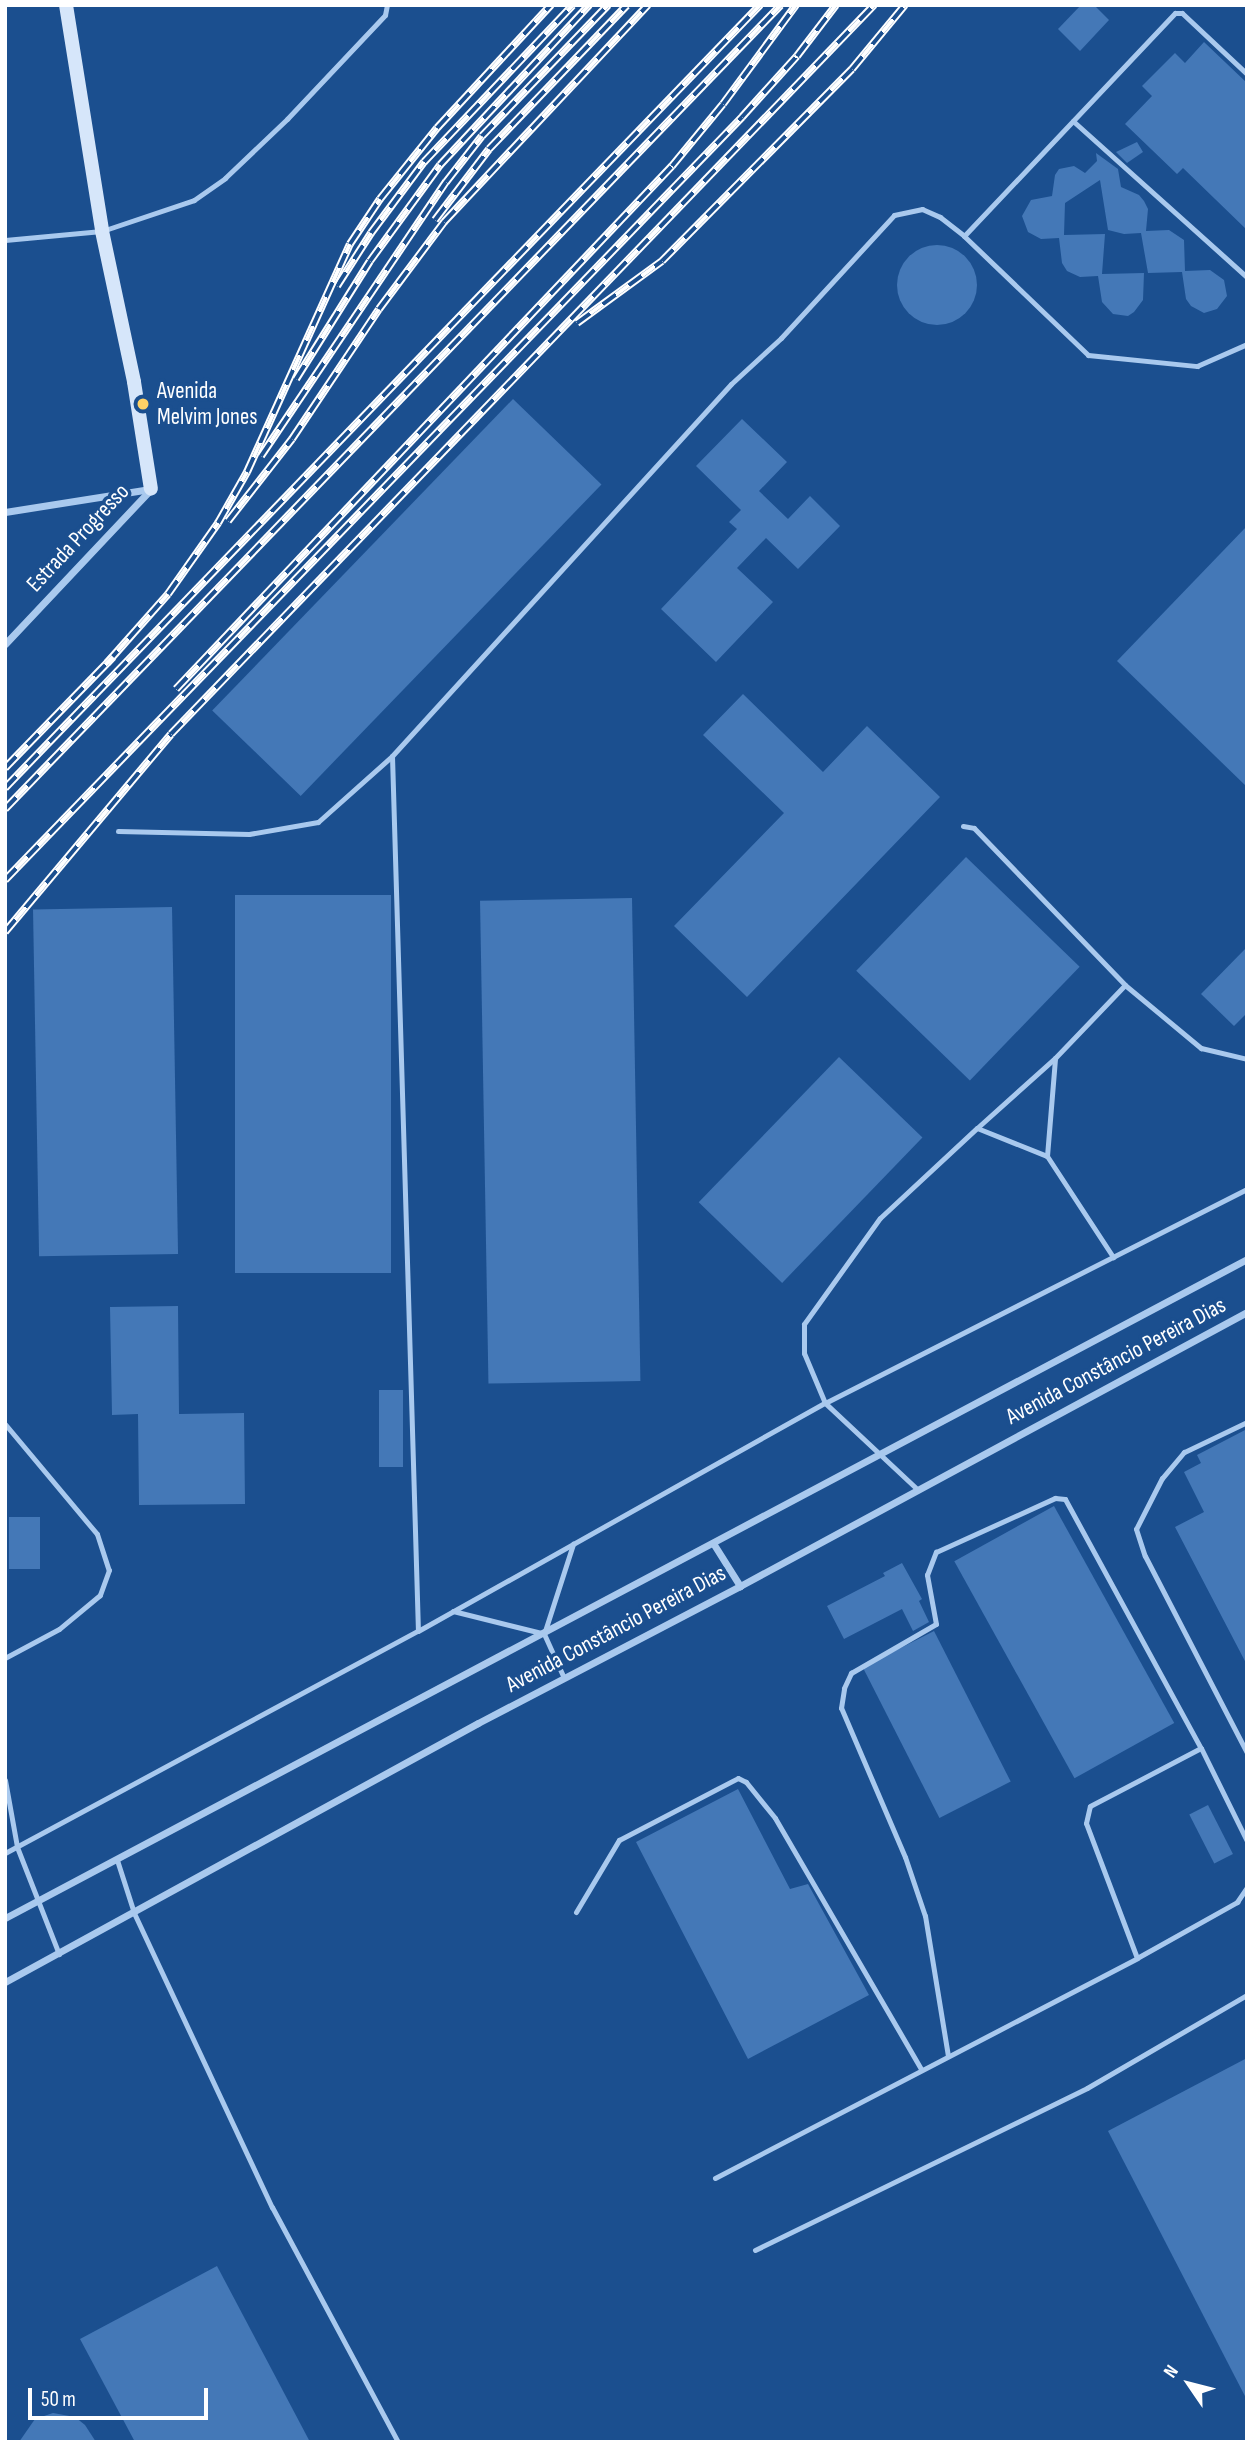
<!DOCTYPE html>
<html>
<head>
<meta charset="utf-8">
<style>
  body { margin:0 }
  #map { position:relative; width:1252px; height:2447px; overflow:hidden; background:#1b4f8f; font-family:"Sofia Sans Condensed",sans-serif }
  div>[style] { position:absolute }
  .building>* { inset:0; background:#4478b7; transform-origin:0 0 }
  .round { border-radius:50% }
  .lane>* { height:5px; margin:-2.5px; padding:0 2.5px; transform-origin:2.5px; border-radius:2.5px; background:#a9c9ee }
  .street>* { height:7px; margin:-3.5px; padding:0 3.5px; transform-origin:3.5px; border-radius:3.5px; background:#a9c9ee }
  .secondary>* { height:14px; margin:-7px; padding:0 7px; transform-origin:7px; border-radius:7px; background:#d6e6fa }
  .rail>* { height:8px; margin-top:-4px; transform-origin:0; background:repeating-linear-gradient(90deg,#1b4f8f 0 16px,#fff 0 32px); box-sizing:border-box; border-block:2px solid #fff }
  .dots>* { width:19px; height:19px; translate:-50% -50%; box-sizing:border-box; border:4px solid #1b4f8f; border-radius:50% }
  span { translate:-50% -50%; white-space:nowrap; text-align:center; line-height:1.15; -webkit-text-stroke:7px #1b4f8f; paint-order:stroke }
  .poi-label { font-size:23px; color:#fff }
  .left { translate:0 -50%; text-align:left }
  .street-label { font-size:23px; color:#fff }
  .frame { position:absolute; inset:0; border:7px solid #fff; pointer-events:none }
  .north { position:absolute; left:1154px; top:2349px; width:70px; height:70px; -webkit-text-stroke:5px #1b4f8f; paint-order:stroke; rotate:305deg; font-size:19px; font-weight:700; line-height:28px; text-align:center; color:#fff }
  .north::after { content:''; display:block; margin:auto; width:24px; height:32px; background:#fff; clip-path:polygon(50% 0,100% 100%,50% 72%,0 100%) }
  .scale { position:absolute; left:28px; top:2388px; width:180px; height:32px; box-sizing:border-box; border:4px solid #fff; border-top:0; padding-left:9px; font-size:21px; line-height:24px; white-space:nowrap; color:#fff; -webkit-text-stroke:5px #1b4f8f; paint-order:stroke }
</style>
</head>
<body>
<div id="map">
  <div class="building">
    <i style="clip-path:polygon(1081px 5px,1094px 5px,1109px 20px,1080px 51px,1058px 29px)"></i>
    <i style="clip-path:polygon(1204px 42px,1247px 83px,1247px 230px,1183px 168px,1177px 174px,1125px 124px,1152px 96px,1142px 86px,1175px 53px,1185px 63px)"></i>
    <i style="clip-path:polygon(1137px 142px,1143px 152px,1127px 163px,1116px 152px)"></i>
    <i style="clip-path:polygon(1096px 153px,1118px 169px,1121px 187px,1139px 195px,1144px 201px,1148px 209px,1146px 231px,1169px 230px,1184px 240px,1185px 271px,1210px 270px,1224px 280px,1227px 296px,1217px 309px,1204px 313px,1191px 306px,1186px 299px,1182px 272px,1148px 273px,1141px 233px,1124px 234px,1108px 230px,1100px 180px,1065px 203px,1064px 235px,1105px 234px,1102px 274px,1144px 273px,1143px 300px,1134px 312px,1128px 316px,1113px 314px,1102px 302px,1098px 276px,1080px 277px,1067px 271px,1062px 263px,1059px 238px,1041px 239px,1028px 232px,1022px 216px,1031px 200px,1052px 196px,1055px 175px,1059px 169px,1074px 166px,1085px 173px,1097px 161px)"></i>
    <i class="round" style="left:897px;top:245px;width:80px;height:80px"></i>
    <i style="left:513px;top:399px;width:123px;height:433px;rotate:44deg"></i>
    <i style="clip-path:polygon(742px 419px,787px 462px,759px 491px,788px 519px,810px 496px,840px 526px,798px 569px,766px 538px,737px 568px,773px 602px,716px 662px,661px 609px,737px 529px,729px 522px,741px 510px,696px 466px)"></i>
    <i style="clip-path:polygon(1247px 526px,1247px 787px,1117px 661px)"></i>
    <i style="clip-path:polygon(743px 694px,823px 772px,867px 726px,940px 797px,747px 997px,674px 926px,784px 813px,703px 735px)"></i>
    <i style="left:966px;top:857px;width:158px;height:158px;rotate:44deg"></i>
    <i style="left:391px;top:895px;width:378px;height:156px;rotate:90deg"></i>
    <i style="left:632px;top:898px;width:483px;height:152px;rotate:89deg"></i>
    <i style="left:172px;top:907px;width:347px;height:139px;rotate:89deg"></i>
    <i style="clip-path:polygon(1247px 947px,1247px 1013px,1234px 1026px,1201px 994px)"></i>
    <i style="left:839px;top:1057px;width:116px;height:202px;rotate:44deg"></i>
    <i style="clip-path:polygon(178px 1306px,179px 1414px,244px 1413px,245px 1504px,139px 1505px,138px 1414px,112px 1415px,110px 1307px)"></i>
    <i style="left:379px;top:1390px;width:24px;height:77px"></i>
    <i style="clip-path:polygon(1247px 1429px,1247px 1665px,1175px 1527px,1204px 1512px,1184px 1472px,1201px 1463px,1197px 1455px)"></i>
    <i style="left:1054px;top:1506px;width:248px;height:114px;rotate:61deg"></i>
    <i style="left:40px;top:1517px;width:52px;height:31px;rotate:90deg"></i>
    <i style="clip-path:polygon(902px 1563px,922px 1599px,919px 1601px,929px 1622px,913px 1631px,902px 1609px,844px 1639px,827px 1606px,885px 1576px,883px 1573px)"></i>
    <i style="left:934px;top:1631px;width:169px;height:80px;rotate:63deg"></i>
    <i style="clip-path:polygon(738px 1789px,790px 1889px,808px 1884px,869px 1995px,748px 2059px,636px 1842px)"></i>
    <i style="left:1208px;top:1805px;width:55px;height:21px;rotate:63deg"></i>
    <i style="clip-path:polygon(1247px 2058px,1247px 2400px,1108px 2131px)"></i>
    <i style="clip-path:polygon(217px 2266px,310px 2442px,135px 2442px,80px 2339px)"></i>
    <i style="clip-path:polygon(53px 2413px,75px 2417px,85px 2425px,96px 2442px,19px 2442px,35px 2419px)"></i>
  </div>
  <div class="lane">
    <i style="left:1073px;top:121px;width:234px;rotate:41.9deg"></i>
    <i style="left:964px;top:236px;width:307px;rotate:-46.6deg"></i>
    <i style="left:1175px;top:13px;width:7px"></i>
    <i style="left:1182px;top:13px;width:89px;rotate:43.2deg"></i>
    <i style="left:5px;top:240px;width:97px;rotate:-5.3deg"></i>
    <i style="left:102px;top:231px;width:97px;rotate:-18.6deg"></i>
    <i style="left:194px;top:200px;width:38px;rotate:-35deg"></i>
    <i style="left:225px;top:178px;width:86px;rotate:-43.6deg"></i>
    <i style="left:287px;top:119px;width:143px;rotate:-46.7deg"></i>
    <i style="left:385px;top:15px;width:10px;rotate:-79deg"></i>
    <i style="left:392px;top:756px;width:875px;rotate:88.3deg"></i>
    <i style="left:963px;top:826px;width:11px;rotate:10deg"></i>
    <i style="left:974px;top:828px;width:218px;rotate:46.1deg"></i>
    <i style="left:118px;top:831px;width:131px;rotate:1.3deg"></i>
    <i style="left:249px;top:834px;width:70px;rotate:-9.9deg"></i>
    <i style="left:318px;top:822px;width:99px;rotate:-41.7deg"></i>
    <i style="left:392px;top:756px;width:503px;rotate:-47.66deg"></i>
    <i style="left:731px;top:384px;width:68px;rotate:-42.6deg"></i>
    <i style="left:781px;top:338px;width:167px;rotate:-47.4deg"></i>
    <i style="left:894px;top:215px;width:29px;rotate:-12deg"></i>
    <i style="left:922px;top:209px;width:20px;rotate:24deg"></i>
    <i style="left:940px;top:217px;width:31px;rotate:38deg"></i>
    <i style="left:964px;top:236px;width:172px;rotate:43.8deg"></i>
    <i style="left:1088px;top:355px;width:110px;rotate:5.8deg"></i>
    <i style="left:1197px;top:366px;width:55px;rotate:-23.7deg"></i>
    <i style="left:977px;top:1128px;width:105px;rotate:-41.9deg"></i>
    <i style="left:1055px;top:1058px;width:101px;rotate:-46.2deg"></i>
    <i style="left:1125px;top:985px;width:99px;rotate:39.7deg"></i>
    <i style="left:1201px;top:1048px;width:47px;rotate:13.4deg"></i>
    <i style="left:1047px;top:1156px;width:98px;rotate:-85.3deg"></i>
    <i style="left:1247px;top:1422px;width:70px;rotate:154.5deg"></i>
    <i style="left:1184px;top:1452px;width:34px;rotate:130deg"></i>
    <i style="left:1162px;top:1478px;width:57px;rotate:117deg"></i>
    <i style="left:1136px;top:1529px;width:28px;rotate:72deg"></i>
    <i style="left:1145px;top:1556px;width:222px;rotate:62.6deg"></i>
    <i style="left:5px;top:1424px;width:143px;rotate:50.1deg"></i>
    <i style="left:97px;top:1534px;width:38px;rotate:72deg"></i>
    <i style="left:109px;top:1570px;width:27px;rotate:110deg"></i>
    <i style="left:100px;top:1595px;width:53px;rotate:140.3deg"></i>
    <i style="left:59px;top:1629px;width:61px;rotate:151.8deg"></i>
    <i style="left:917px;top:1489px;width:126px;rotate:-136.9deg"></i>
    <i style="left:825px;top:1403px;width:54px;rotate:-112.8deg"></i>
    <i style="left:804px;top:1353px;width:29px;rotate:-90deg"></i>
    <i style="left:804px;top:1324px;width:130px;rotate:-54.4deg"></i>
    <i style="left:880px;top:1218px;width:132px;rotate:-42.9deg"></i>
    <i style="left:977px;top:1128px;width:75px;rotate:21.8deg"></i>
    <i style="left:1047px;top:1156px;width:121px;rotate:56.8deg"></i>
    <i style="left:453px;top:1611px;width:91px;rotate:14deg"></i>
    <i style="left:564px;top:1678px;width:48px;rotate:-114.4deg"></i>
    <i style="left:544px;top:1634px;width:95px;rotate:-72.1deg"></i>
    <i style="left:5px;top:1780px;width:68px;rotate:79.8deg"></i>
    <i style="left:17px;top:1847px;width:115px;rotate:68.6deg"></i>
    <i style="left:5px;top:1853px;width:469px;rotate:-28.3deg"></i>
    <i style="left:418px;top:1631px;width:467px;rotate:-29.3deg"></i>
    <i style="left:825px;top:1403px;width:473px;rotate:-26.9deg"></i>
    <i style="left:117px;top:1860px;width:56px;rotate:72.2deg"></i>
    <i style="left:134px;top:1913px;width:325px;rotate:64.9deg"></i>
    <i style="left:272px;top:2207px;width:267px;rotate:61.8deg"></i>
    <i style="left:576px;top:1912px;width:84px;rotate:-59.2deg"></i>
    <i style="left:619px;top:1840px;width:134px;rotate:-27.5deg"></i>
    <i style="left:738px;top:1778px;width:9px;rotate:27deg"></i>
    <i style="left:746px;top:1782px;width:46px;rotate:51.1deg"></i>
    <i style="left:775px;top:1818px;width:290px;rotate:59.8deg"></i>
    <i style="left:1137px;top:1958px;width:144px;rotate:-110.7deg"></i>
    <i style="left:1086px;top:1823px;width:17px;rotate:-77deg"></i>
    <i style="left:1090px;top:1806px;width:125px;rotate:-27.6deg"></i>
    <i style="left:948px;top:2056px;width:142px;rotate:-99.3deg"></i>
    <i style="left:925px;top:1916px;width:62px;rotate:-108.7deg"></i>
    <i style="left:905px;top:1857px;width:162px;rotate:-113.2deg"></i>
    <i style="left:841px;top:1708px;width:20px;rotate:-81deg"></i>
    <i style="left:844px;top:1688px;width:17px;rotate:-65deg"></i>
    <i style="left:851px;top:1673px;width:98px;rotate:-30deg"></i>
    <i style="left:936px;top:1624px;width:50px;rotate:-100.4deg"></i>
    <i style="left:927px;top:1575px;width:25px;rotate:-69deg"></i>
    <i style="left:936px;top:1552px;width:131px;rotate:-24.4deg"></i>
    <i style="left:1055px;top:1498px;width:10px;rotate:6deg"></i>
    <i style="left:1065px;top:1499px;width:284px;rotate:61.4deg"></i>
    <i style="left:1201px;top:1748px;width:104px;rotate:63.7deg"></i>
    <i style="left:715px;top:2178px;width:476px;rotate:-27.5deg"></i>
    <i style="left:1137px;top:1958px;width:115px;rotate:-29.2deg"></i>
    <i style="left:1237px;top:1902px;width:18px;rotate:-56deg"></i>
    <i style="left:755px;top:2250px;width:369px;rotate:-26deg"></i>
    <i style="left:1087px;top:2088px;width:185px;rotate:-30.2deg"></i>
  </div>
  <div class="street">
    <i style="left:5px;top:512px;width:147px;rotate:-9deg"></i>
    <i style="left:5px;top:644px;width:213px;rotate:-46.7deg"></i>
    <i style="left:713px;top:1543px;width:51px;rotate:57.9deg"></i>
    <i style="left:5px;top:1918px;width:1406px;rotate:-27.95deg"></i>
    <i style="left:5px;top:1982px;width:539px;rotate:-28.7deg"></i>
    <i style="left:478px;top:1723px;width:296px;rotate:-27.6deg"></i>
    <i style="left:740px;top:1586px;width:576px;rotate:-28.39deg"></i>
  </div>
  <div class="secondary">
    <i style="left:66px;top:5px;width:229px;rotate:80.9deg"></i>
    <i style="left:102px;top:231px;width:154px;rotate:78deg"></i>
    <i style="left:134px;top:382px;width:108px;rotate:81deg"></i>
  </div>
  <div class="rail">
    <i style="left:435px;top:220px;width:89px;rotate:-52.7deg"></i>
    <i style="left:489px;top:149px;width:199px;rotate:-46.2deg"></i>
    <i style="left:337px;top:286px;width:63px;rotate:-57.3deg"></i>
    <i style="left:371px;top:233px;width:89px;rotate:-53.3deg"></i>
    <i style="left:424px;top:162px;width:216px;rotate:-46.5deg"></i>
    <i style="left:577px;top:323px;width:105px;rotate:-36.1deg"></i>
    <i style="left:662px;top:261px;width:270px;rotate:-45.3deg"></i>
    <i style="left:852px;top:69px;width:83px;rotate:-50.4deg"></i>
    <i style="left:296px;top:379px;width:139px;rotate:-57.9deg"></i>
    <i style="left:370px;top:261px;width:119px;rotate:-53.9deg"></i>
    <i style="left:440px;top:165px;width:219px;rotate:-47deg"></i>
    <i style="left:261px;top:456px;width:331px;rotate:-56deg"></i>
    <i style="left:446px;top:182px;width:58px;rotate:-52deg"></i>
    <i style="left:482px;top:136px;width:182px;rotate:-46.1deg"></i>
    <i style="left:228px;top:521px;width:104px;rotate:-52deg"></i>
    <i style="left:292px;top:439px;width:156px;rotate:-56.2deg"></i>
    <i style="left:379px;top:309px;width:109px;rotate:-53.2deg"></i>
    <i style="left:444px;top:222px;width:298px;rotate:-46.8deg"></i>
    <i style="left:107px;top:663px;width:92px;rotate:-48.5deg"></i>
    <i style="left:168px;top:594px;width:87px;rotate:-54.8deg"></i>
    <i style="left:218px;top:523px;width:59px;rotate:-60.4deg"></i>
    <i style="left:247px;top:472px;width:250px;rotate:-65.7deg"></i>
    <i style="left:350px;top:244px;width:54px;rotate:-56.3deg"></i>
    <i style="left:380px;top:199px;width:91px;rotate:-51.2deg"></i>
    <i style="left:437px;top:128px;width:168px;rotate:-47.2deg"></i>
    <i style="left:176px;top:689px;width:721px;rotate:-46.52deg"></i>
    <i style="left:672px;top:166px;width:80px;rotate:-50.6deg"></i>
    <i style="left:723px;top:104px;width:123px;rotate:-53.6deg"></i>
    <i style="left:5px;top:768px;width:155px;rotate:-45.8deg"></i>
    <i style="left:5px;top:788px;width:1088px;rotate:-46.04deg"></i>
    <i style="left:5px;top:809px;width:1117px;rotate:-46.02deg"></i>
    <i style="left:5px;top:880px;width:1061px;rotate:-45.99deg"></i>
    <i style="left:742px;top:117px;width:82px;rotate:-48deg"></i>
    <i style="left:797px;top:56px;width:64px;rotate:-52.6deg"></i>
    <i style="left:5px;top:932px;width:258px;rotate:-50deg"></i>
    <i style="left:171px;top:734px;width:1013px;rotate:-46.04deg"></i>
  </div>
  <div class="dots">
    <i style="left:143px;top:404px;background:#ffd166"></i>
  </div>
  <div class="poi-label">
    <span class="left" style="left:157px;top:404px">Avenida<br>Melvim Jones</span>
  </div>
  <div class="street-label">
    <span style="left:78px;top:538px;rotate:-47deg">Estrada Progresso</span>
    <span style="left:1116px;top:1361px;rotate:-28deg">Avenida Constâncio Pereira Dias</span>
    <span style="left:616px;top:1629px;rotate:-28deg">Avenida Constâncio Pereira Dias</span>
  </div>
  <div class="frame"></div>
  <div class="north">N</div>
  <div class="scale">50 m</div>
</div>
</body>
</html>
